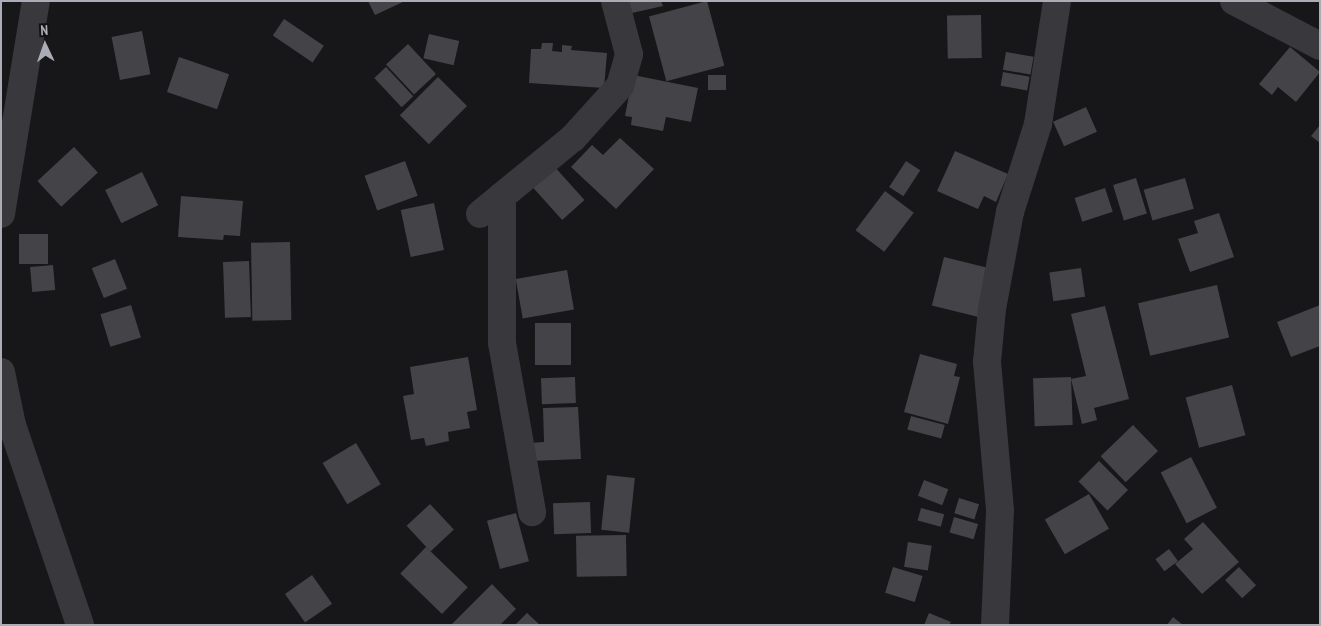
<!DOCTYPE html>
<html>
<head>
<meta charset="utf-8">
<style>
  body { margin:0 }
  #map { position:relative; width:1321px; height:626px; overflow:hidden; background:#171618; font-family:"PT Sans Narrow",sans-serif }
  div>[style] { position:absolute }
  .building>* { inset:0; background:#444448; transform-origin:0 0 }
  .minor>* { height:28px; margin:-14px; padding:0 14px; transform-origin:14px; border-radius:14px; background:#38383d }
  span { translate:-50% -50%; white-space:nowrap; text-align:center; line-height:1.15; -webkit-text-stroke:4px #121113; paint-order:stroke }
  .frame { position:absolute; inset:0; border:2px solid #aaacb6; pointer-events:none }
  .north { position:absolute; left:20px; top:20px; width:50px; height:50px; -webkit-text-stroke:4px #121113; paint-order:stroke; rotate:357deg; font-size:14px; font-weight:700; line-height:20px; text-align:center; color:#aaacb6 }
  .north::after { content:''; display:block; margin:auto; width:18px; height:22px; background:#aaacb6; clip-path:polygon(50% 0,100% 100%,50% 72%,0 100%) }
</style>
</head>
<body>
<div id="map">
  <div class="building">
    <i style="clip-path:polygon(368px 1px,405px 1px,375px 15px)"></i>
    <i style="clip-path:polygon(629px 1px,661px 1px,663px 6px,632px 13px)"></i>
    <i style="left:707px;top:1px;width:67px;height:60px;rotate:75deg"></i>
    <i style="left:981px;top:15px;width:43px;height:34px;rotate:89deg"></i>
    <i style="left:284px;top:19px;width:48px;height:20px;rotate:34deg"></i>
    <i style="left:142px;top:31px;width:44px;height:31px;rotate:79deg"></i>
    <i style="left:429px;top:34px;width:31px;height:25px;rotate:13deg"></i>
    <i style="clip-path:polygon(542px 43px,553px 43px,552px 51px,562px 52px,562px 45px,572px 46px,571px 50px,607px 53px,604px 88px,529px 83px,531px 49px,541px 49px)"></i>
    <i style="left:408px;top:44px;width:41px;height:30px;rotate:47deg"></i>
    <i style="clip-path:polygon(1290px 47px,1320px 72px,1296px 102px,1278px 87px,1272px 95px,1259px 84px)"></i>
    <i style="left:1006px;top:52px;width:28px;height:18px;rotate:10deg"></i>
    <i style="left:179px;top:57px;width:53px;height:37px;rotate:19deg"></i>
    <i style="left:386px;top:67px;width:40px;height:16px;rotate:47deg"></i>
    <i style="left:1003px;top:72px;width:27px;height:14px;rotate:10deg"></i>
    <i style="clip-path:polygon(633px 75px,698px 88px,691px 122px,666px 117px,663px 131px,631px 125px,632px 117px,625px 116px)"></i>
    <i style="left:726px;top:75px;width:15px;height:18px;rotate:90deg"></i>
    <i style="left:438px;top:77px;width:41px;height:54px;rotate:45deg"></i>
    <i style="left:1086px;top:107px;width:27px;height:36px;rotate:66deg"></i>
    <i style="clip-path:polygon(1320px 125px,1320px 143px,1311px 136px)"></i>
    <i style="clip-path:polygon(620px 138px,654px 169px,616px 209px,571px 167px,592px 145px,603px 155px)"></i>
    <i style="left:74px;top:147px;width:35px;height:50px;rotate:47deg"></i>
    <i style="clip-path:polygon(955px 151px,1008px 174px,996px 202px,984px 196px,978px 209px,937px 191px)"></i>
    <i style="left:405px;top:161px;width:37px;height:43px;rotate:70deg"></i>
    <i style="left:906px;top:161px;width:17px;height:31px;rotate:33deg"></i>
    <i style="left:553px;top:165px;width:47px;height:30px;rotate:48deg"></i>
    <i style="left:142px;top:172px;width:37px;height:41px;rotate:64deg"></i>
    <i style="left:1136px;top:178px;width:37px;height:24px;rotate:73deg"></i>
    <i style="left:1185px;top:178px;width:32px;height:43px;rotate:74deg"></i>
    <i style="left:1105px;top:188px;width:25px;height:32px;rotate:72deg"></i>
    <i style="left:885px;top:191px;width:36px;height:49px;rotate:37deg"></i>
    <i style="clip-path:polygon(181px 196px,243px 201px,240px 236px,224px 235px,223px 240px,178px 237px)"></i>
    <i style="left:434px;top:203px;width:48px;height:34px;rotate:78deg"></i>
    <i style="clip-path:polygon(1219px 213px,1234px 257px,1190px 272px,1178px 239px,1198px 233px,1194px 221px)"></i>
    <i style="left:19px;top:234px;width:29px;height:30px"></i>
    <i style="left:290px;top:242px;width:78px;height:39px;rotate:89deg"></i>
    <i style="left:944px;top:257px;width:49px;height:50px;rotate:14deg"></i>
    <i style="left:115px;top:259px;width:32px;height:25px;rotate:68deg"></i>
    <i style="left:249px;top:261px;width:56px;height:26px;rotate:88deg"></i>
    <i style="left:53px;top:265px;width:25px;height:23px;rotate:85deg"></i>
    <i style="left:1081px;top:268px;width:29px;height:32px;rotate:82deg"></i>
    <i style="left:567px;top:270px;width:40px;height:52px;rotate:80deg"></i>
    <i style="left:1217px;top:285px;width:54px;height:81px;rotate:77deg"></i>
    <i style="left:131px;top:305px;width:34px;height:32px;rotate:73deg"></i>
    <i style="clip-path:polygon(1320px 305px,1320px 346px,1291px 357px,1277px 322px)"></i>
    <i style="clip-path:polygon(1105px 306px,1129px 399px,1094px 408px,1097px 420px,1082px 424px,1071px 379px,1086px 376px,1071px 314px)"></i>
    <i style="left:535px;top:323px;width:36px;height:42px"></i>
    <i style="clip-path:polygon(920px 354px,957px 364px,954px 376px,960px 377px,948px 424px,904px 412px)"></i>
    <i style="clip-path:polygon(468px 357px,477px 410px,467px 412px,470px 428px,448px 432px,449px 441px,426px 446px,424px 438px,411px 440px,403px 396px,414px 394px,410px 367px)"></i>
    <i style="left:575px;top:377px;width:26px;height:34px;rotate:88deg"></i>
    <i style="left:1071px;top:377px;width:48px;height:38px;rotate:88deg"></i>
    <i style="left:1232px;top:385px;width:52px;height:48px;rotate:75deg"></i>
    <i style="clip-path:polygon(578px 407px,581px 459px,530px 461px,529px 443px,544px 442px,543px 408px)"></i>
    <i style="left:911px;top:416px;width:35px;height:14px;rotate:15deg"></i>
    <i style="left:1133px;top:425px;width:36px;height:45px;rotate:46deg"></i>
    <i style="left:356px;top:443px;width:48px;height:39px;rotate:59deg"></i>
    <i style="left:1191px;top:457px;width:57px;height:34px;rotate:63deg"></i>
    <i style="left:1099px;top:461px;width:41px;height:29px;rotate:45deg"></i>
    <i style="left:607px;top:475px;width:28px;height:55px;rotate:6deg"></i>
    <i style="left:924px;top:480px;width:26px;height:17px;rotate:21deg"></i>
    <i style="left:1089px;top:494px;width:40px;height:51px;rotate:60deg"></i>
    <i style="left:959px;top:498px;width:21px;height:16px;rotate:17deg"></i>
    <i style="left:590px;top:502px;width:31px;height:37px;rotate:88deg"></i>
    <i style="left:430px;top:504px;width:35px;height:32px;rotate:47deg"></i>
    <i style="left:921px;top:508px;width:24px;height:13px;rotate:15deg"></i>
    <i style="left:516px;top:513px;width:50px;height:30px;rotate:75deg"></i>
    <i style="left:954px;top:517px;width:25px;height:16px;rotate:16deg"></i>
    <i style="clip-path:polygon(1203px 522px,1239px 562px,1202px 594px,1175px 564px,1193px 549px,1184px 539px)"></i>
    <i style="left:626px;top:535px;width:41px;height:50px;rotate:89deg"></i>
    <i style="left:908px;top:542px;width:24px;height:25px;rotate:9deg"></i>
    <i style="left:426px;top:547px;width:58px;height:37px;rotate:44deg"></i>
    <i style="left:1169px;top:549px;width:15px;height:17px;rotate:53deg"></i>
    <i style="left:893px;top:567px;width:31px;height:27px;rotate:17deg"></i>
    <i style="left:1239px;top:567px;width:25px;height:19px;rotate:47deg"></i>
    <i style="left:312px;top:575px;width:35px;height:33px;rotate:55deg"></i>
    <i style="clip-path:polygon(492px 584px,516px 609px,500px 625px,451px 625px)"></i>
    <i style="clip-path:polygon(527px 613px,540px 625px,515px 625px)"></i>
    <i style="clip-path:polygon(929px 613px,951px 622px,949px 625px,924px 625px)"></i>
    <i style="clip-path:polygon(1173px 617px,1183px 625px,1167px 625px)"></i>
  </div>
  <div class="minor">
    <i style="left:1234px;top:1px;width:97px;rotate:27.6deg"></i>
    <i style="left:502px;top:196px;width:147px;rotate:90deg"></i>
    <i style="left:502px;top:343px;width:172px;rotate:79.9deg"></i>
    <i style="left:1px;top:214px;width:216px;rotate:-80.7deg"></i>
    <i style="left:480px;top:214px;width:120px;rotate:-39.3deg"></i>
    <i style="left:573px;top:138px;width:70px;rotate:-47.9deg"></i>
    <i style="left:620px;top:86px;width:33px;rotate:-74deg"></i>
    <i style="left:629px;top:54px;width:55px;rotate:-104.8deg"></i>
    <i style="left:1px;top:372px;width:54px;rotate:78.3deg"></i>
    <i style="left:12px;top:425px;width:211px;rotate:71.2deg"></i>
    <i style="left:995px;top:625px;width:115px;rotate:-87.5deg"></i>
    <i style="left:1000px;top:510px;width:149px;rotate:-95deg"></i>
    <i style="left:987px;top:362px;width:53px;rotate:-84.6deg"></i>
    <i style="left:992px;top:309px;width:99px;rotate:-79.5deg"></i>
    <i style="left:1010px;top:212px;width:92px;rotate:-72.3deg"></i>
    <i style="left:1038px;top:124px;width:124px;rotate:-81.2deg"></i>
  </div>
  <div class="frame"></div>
  <div class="north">N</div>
</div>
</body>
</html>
